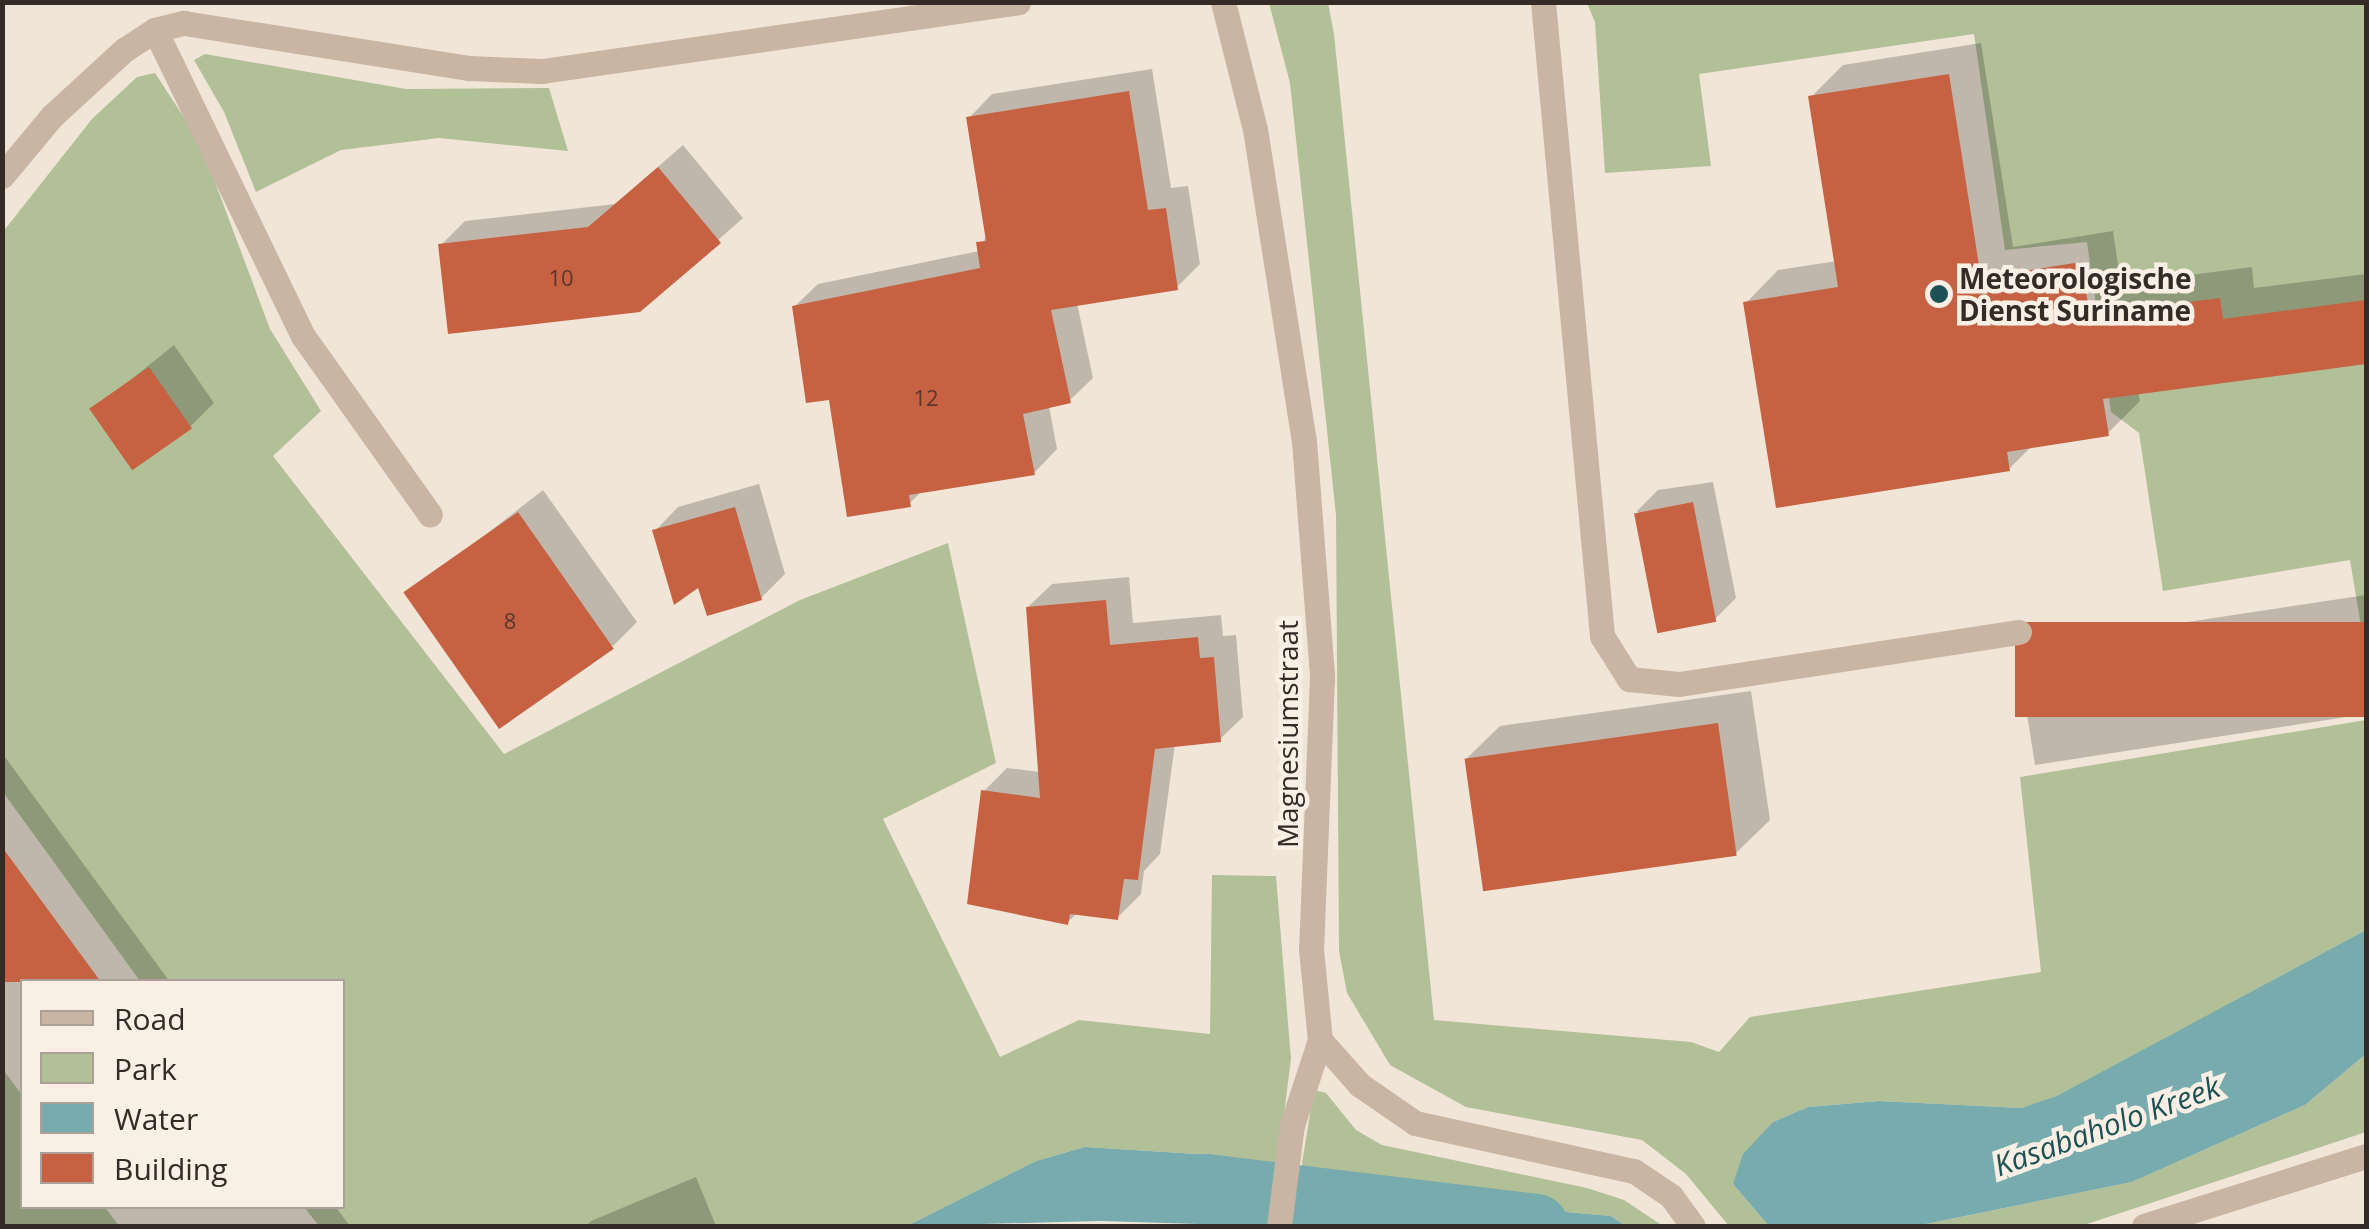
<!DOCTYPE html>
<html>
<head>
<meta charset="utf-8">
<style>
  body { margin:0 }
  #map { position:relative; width:2369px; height:1229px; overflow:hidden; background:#f1e5d8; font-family:"Open Sans",sans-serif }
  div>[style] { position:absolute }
  .green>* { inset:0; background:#b2c098 }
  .water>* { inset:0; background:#77abae }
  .shadow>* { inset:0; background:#0003 }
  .canal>* { height:65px; margin:-32.5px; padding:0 32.5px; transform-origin:32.5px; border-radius:32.5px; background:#77abae }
  .building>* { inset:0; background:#c66141; transform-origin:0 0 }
  .lane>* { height:25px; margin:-12.5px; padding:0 12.5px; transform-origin:12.5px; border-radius:12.5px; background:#c9b5a4 }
  .street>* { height:25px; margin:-12.5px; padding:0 12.5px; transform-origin:12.5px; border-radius:12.5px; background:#c9b5a4 }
  .dots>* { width:28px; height:28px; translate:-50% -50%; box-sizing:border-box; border:5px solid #f9efe4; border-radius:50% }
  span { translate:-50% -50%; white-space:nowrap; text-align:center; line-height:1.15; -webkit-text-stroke:9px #f9efe4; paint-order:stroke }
  .number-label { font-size:22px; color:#58382d }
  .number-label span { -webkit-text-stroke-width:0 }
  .poi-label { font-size:28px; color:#342a26; font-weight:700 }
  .left { translate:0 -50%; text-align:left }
  .street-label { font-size:28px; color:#342a26 }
  .water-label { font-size:30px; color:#1c5155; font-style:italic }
  .frame { position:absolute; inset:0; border:5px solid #342a26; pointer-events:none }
  .legend { position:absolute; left:20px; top:979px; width:325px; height:230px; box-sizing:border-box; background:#f9efe4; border:2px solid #aaa098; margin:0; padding:12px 18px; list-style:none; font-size:30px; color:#342a26 }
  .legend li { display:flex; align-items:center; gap:20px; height:50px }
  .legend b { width:50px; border:2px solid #aaa098 }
</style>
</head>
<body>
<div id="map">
  <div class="green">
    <i style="clip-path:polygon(1269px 3px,1328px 3px,1334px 34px,1434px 1020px,1691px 1042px,1719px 1052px,1750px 1017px,2041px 972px,2020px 777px,2366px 720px,2366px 930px,2057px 1097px,2021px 1108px,1879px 1101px,1808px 1107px,1773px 1122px,1733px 1184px,1769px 1226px,1729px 1226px,1686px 1174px,1642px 1140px,1466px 1107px,1390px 1065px,1347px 993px,1339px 951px,1336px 515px,1290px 83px)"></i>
    <i style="clip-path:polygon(1587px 3px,2366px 3px,2366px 656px,2350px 560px,2163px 591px,2139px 433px,2111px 412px,2087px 242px,2005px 250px,1974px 34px,1699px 74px,1711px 166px,1605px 173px,1595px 22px)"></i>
    <i style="clip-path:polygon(205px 54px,406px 89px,549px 88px,568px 151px,439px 138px,341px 150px,256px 192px,224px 112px,194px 60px)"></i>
    <i style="clip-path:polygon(155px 73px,200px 142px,270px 329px,321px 411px,273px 456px,504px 754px,800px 600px,948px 543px,996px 763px,883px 819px,1000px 1057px,1079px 1020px,1210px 1034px,1212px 875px,1276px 876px,1291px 1059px,1277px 1169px,1270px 1180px,1228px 1156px,1085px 1147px,1036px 1161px,907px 1226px,319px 1226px,304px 1207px,342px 1206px,342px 982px,140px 981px,3px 792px,2px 233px,92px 119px,137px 77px)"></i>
    <i style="clip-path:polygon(2366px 1054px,2366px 1132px,2081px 1226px,1916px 1226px,2132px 1182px,2305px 1105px)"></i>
    <i style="clip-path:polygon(2px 1068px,22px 1095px,22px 1206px,105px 1207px,119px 1226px,3px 1226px)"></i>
    <i style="clip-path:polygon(1314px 1090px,1326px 1093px,1356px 1130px,1382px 1145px,1587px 1188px,1624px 1200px,1663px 1226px,1626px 1226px,1611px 1216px,1345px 1192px,1305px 1181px,1302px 1163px)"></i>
  </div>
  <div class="water">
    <i style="clip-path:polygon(2366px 930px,2366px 1054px,2305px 1105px,2132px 1182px,1916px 1226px,1769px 1226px,1733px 1184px,1743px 1154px,1773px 1122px,1808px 1107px,1879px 1101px,2021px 1108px,2057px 1096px)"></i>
    <i style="clip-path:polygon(1085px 1147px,1228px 1156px,1270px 1180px,1265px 1226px,1100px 1221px,907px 1226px,1036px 1161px)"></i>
    <i style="clip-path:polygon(1305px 1181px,1345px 1192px,1611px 1216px,1626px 1226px,1301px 1226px)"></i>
  </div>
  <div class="shadow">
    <i style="clip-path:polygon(1981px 43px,2013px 247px,2113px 231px,2121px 284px,2252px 267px,2254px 288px,2366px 274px,2366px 361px,2138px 391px,2140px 401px,2108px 433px,2033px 445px,2009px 469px,1746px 303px,1778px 270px,1837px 261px,1811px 97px,1843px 65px)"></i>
    <i style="clip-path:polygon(1152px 69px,1171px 188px,1188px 186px,1200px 264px,1177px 287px,1077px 303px,1093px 378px,1069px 401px,1049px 406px,1057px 449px,1034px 473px,923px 490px,909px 504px,831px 397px,794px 307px,818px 284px,979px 251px,987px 234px,969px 118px,992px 94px)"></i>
    <i style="clip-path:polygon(683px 145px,743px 218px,639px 310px,441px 245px,465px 221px,615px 204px)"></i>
    <i style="clip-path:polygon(174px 345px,214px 403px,191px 426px,93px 410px)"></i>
    <i style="clip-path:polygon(1713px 482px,1736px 598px,1715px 619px,1637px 511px,1658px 490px)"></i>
    <i style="clip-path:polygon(759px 484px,785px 574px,761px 598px,655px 531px,678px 507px)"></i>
    <i style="clip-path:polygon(543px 490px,637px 622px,613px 646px,408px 595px)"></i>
    <i style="clip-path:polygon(1129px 577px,1133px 623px,1221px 615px,1223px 636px,1236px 635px,1243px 717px,1219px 740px,1175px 744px,1160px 854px,1144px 871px,1141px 894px,1117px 918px,1077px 913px,1067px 923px,984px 791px,1007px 768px,1040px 772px,1028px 607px,1052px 584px)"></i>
    <i style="clip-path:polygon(2366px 595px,2366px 714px,2035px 765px,2021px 676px,2055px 642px)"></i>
    <i style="clip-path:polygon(1751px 691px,1770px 820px,1736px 853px,1466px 759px,1500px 726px)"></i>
    <i style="clip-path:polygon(2px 753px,170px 982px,22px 982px,22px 1206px,335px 1206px,350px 1226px,2px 1226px)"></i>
    <i style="clip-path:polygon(696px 1177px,716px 1226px,586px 1226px,591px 1221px)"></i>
  </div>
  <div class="canal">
    <i style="left:1206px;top:1186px;width:332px;rotate:6.9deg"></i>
  </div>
  <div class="building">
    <i style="clip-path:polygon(1949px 74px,1981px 278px,2081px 262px,2090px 315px,2220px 298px,2223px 319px,2366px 300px,2366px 364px,2103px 399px,2109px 436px,2007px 452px,2010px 471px,1776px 508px,1743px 302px,1838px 287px,1808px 96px)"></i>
    <i style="clip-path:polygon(1129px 91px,1148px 210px,1166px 208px,1178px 290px,1051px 310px,1071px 403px,1023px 414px,1035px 475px,909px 495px,911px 507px,847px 517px,829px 400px,806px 403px,792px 306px,980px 268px,976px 242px,986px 241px,966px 117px)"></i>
    <i style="clip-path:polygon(658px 167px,721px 243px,640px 312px,448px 334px,438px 244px,588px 227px)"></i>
    <i style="left:149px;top:367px;width:75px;height:73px;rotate:55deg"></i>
    <i style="left:1693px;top:502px;width:122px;height:60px;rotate:79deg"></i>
    <i style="clip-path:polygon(735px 507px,762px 600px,707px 616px,698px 588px,674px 605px,652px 530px)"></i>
    <i style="left:518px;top:512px;width:167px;height:140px;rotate:55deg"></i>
    <i style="clip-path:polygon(1106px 600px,1110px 645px,1198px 637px,1200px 658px,1214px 657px,1221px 742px,1155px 749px,1138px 880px,1124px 879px,1118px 920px,1070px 914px,1068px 925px,967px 904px,981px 790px,1040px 798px,1026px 607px)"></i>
    <i style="left:2366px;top:622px;width:95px;height:351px;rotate:90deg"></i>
    <i style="left:1718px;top:723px;width:134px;height:256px;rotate:82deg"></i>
    <i style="clip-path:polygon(2px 847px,101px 982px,2px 982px)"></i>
  </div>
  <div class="lane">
    <i style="left:1543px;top:2px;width:637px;rotate:84.68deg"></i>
    <i style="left:1602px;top:636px;width:51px;rotate:57.9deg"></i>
    <i style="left:1629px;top:679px;width:50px;rotate:5.7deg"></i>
    <i style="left:1679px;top:684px;width:344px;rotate:-8.7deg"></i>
    <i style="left:155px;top:30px;width:340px;rotate:64.2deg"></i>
    <i style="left:303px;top:336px;width:219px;rotate:54.6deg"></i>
    <i style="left:1279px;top:1226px;width:102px;rotate:-82.7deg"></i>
    <i style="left:1292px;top:1125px;width:89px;rotate:-71.8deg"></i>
  </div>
  <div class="street">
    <i style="left:1223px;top:2px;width:131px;rotate:75.9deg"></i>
    <i style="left:1255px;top:129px;width:316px;rotate:81.1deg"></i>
    <i style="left:1304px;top:441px;width:237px;rotate:85.6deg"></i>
    <i style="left:1322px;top:677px;width:272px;rotate:92.3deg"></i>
    <i style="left:1311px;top:949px;width:91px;rotate:84.4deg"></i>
    <i style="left:1320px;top:1040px;width:60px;rotate:48.4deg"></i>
    <i style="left:1360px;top:1085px;width:67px;rotate:34.6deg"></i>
    <i style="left:1415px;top:1123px;width:224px;rotate:12.4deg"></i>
    <i style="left:1634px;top:1171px;width:45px;rotate:34deg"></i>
    <i style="left:1671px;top:1196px;width:37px;rotate:54deg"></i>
    <i style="left:2px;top:176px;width:78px;rotate:-50.2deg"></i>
    <i style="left:52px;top:116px;width:98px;rotate:-42.5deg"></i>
    <i style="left:124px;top:50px;width:37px;rotate:-33deg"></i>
    <i style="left:155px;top:30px;width:30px;rotate:-14deg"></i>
    <i style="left:184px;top:23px;width:289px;rotate:9deg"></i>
    <i style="left:469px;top:68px;width:73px;rotate:2.4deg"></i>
    <i style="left:542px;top:71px;width:481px;rotate:-8.2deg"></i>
    <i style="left:2144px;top:1226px;width:233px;rotate:-17.5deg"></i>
  </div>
  <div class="dots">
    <i style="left:1939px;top:294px;background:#1c5155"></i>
  </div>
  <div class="number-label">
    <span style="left:561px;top:278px">10</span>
    <span style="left:926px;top:398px">12</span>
    <span style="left:510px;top:621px">8</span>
  </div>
  <div class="poi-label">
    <span class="left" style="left:1959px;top:294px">Meteorologische<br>Dienst Suriname</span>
  </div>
  <div class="street-label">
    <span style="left:1287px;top:734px;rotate:-90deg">Magnesiumstraat</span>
  </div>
  <div class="water-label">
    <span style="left:2107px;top:1126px;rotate:-20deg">Kasabaholo Kreek</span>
  </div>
  <div class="frame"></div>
  <ul class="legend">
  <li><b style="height:12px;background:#c9b5a4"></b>Road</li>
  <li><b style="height:28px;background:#b2c098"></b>Park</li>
  <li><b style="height:28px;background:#77abae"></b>Water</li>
  <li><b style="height:28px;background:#c66141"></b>Building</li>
  </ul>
</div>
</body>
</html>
